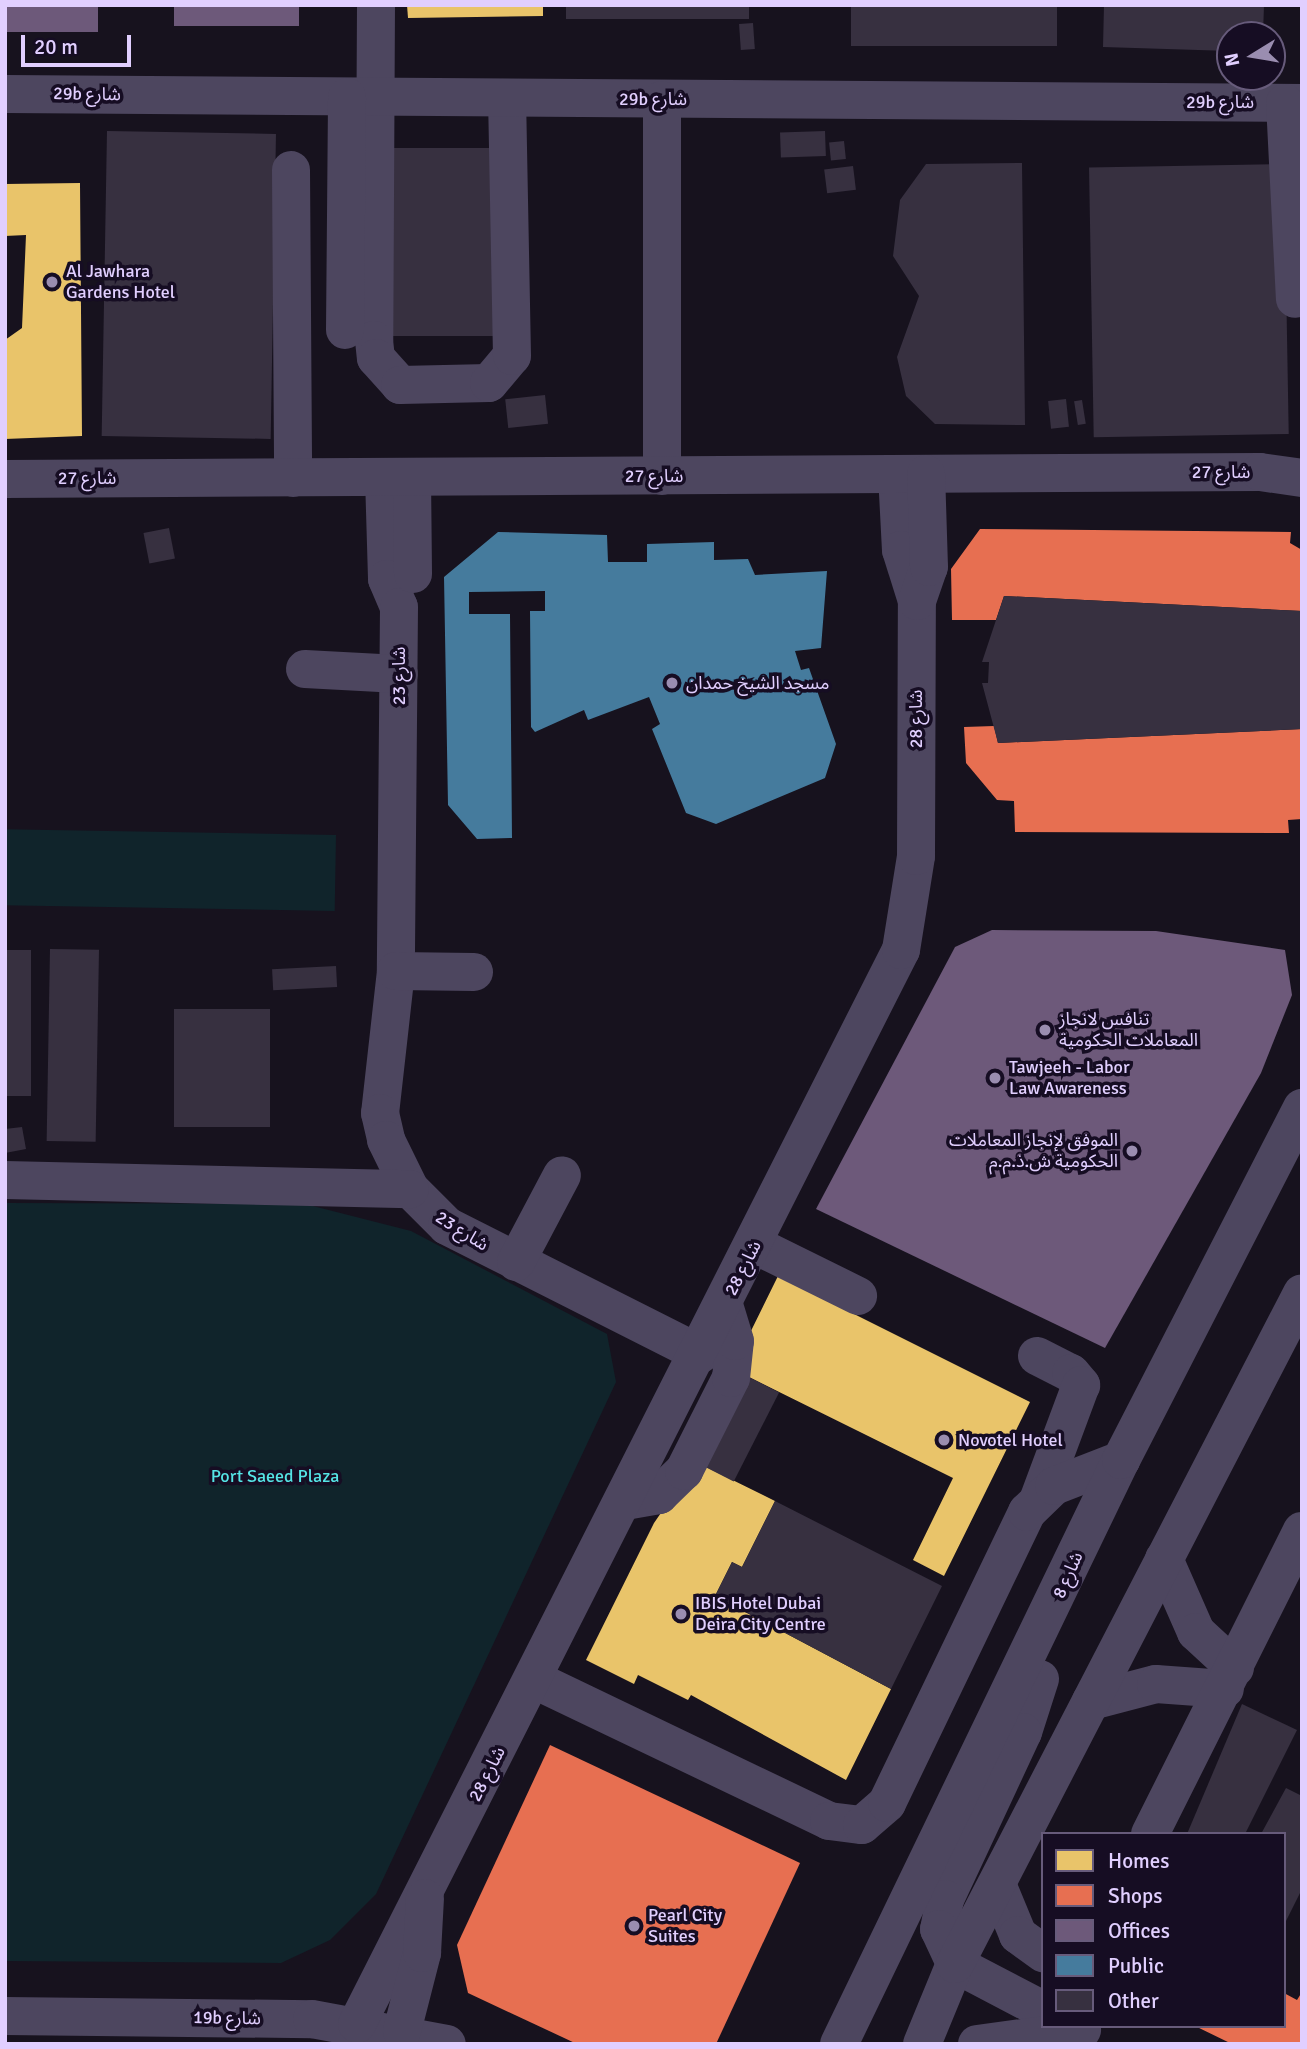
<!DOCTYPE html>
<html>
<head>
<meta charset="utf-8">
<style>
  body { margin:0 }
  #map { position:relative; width:1307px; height:2049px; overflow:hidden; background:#17121e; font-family:Signika,"Noto Sans Arabic",sans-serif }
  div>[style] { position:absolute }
  .green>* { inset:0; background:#10242b; transform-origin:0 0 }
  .homes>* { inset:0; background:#e9c46a }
  .shops>* { inset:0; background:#e76f51 }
  .offices>* { inset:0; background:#6d597a; transform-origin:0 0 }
  .public>* { inset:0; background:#457b9d }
  .building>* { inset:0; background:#373040; transform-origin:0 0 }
  .minor>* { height:38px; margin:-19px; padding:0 19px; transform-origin:19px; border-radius:19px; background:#4d465f }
  .dots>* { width:19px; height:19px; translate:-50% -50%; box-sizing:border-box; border:4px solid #160d23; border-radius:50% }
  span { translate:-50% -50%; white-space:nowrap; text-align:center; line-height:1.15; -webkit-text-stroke:7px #160d23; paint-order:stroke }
  .street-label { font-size:18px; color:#e1cfff }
  .poi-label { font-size:18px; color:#e1cfff }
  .left { translate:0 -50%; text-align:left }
  .right { translate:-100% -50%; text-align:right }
  .park-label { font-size:18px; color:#55e4e5 }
  .frame { position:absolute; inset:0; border:7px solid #e1cfff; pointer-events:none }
  .legend { position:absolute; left:1041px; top:1832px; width:245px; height:196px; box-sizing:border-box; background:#160d23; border:2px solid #675b7b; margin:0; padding:9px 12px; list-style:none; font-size:21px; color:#e1cfff }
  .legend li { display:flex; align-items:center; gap:14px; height:35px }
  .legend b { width:35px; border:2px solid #675b7b }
  .north { position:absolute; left:1216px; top:21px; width:70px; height:70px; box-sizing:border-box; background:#160d23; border:2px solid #675b7b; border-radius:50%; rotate:259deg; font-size:19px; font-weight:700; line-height:28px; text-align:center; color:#e1cfff }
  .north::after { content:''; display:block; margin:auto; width:24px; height:32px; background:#9a8db0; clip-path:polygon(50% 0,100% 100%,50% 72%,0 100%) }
  .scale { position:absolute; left:21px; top:35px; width:110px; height:32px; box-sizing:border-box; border:4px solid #e1cfff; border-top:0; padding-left:9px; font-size:21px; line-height:24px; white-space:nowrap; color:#e1cfff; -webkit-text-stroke:5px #160d23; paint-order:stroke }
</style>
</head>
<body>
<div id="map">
  <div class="green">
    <i style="left:336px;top:835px;width:76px;height:331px;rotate:91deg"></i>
    <i style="clip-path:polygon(5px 1203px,305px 1204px,411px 1231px,607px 1334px,616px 1382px,376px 1894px,330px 1940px,281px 1963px,5px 1961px)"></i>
  </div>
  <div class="homes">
    <i style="clip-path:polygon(407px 5px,543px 5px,543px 16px,408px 18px)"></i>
    <i style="clip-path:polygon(80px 183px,82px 436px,5px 439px,5px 340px,22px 328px,26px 235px,5px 236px,5px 184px)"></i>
    <i style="clip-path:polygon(778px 1276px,1030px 1402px,944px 1576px,913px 1560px,953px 1478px,739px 1372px,746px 1341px)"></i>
    <i style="clip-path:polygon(696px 1462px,775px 1501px,742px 1567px,732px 1562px,715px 1596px,891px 1689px,846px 1780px,691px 1695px,688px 1700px,638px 1675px,634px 1684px,586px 1660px,654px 1523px)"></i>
    <i style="clip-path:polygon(688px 1811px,740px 1961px,703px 1946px,690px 1978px,727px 1993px,580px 2044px,528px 1894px,555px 1906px,571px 1873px,544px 1861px)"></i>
  </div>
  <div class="shops">
    <i style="clip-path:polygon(980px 529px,1291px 532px,1290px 543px,1302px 550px,1302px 611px,1004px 596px,996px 620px,952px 620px,951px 569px)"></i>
    <i style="clip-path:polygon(994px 726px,998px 743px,1302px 729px,1302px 819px,1288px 820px,1289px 833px,1015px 832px,1014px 801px,997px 800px,966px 763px,964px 727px)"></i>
    <i style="clip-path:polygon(550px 1745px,800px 1863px,716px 2044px,577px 2044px,468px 1993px,457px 1945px)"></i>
    <i style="clip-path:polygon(1302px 1992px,1302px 2044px,1232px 2044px,1195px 2026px,1284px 2026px,1284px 1993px,1297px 2000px)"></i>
  </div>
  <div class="offices">
    <i style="left:5px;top:5px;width:93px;height:27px"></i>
    <i style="left:174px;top:5px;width:125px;height:21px"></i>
    <i style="clip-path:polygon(992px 930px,1156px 931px,1285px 950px,1292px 995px,1261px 1073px,1105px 1348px,816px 1209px,955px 947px)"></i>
  </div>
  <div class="public">
    <i style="clip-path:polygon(498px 532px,607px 535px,608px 562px,647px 562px,647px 544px,714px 542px,714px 560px,748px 559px,755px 575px,827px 571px,821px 648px,795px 651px,801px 670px,809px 668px,836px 744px,825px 778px,716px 824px,686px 813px,652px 729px,660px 724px,649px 697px,588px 720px,584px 710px,535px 732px,531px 727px,530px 611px,545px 611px,545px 591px,469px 592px,469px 614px,510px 614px,512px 838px,477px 839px,448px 805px,444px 577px)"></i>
  </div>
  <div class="building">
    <i style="left:566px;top:5px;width:183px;height:14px"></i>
    <i style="left:851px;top:5px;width:206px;height:41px"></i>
    <i style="clip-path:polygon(1104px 5px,1264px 5px,1263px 35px,1230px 35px,1230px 51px,1103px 47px)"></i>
    <i style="left:753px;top:23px;width:26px;height:14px;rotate:86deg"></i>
    <i style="left:107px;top:131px;width:169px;height:305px;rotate:1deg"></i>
    <i style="left:825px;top:131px;width:25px;height:45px;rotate:88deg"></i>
    <i style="left:844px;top:141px;width:18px;height:15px;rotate:84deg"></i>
    <i style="left:391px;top:148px;width:106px;height:188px"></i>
    <i style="clip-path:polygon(1022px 163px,1025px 425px,935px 424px,906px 396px,897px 357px,919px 296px,893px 256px,900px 200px,926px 164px)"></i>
    <i style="left:1284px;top:164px;width:270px;height:195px;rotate:89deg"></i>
    <i style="left:853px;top:166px;width:24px;height:29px;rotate:83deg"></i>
    <i style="left:545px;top:395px;width:29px;height:40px;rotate:84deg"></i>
    <i style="left:1066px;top:399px;width:28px;height:18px;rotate:84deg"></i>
    <i style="left:1082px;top:400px;width:24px;height:8px;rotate:81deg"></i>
    <i style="left:169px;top:528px;width:31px;height:26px;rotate:79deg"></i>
    <i style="clip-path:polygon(1004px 596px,1302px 611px,1302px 729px,998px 743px,982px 683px,988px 683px,989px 662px,982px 662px)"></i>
    <i style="left:50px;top:949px;width:49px;height:192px;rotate:1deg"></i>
    <i style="left:5px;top:950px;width:26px;height:146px"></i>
    <i style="left:336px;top:966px;width:21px;height:64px;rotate:87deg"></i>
    <i style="left:174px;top:1009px;width:96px;height:118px"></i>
    <i style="clip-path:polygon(22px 1127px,26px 1149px,5px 1153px,5px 1129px)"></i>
    <i style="left:739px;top:1372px;width:45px;height:100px;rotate:27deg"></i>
    <i style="clip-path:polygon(775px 1501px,942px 1586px,891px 1689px,715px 1596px,732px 1562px,742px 1567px)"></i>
    <i style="clip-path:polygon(1242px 1704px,1297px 1730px,1245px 1834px,1187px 1834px)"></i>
    <i style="clip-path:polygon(1286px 1788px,1302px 1796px,1302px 1889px,1284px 1925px,1284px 1834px,1261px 1834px)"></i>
  </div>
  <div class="minor">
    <i style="left:376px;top:5px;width:335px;rotate:90.3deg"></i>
    <i style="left:374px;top:340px;width:18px;rotate:84deg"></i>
    <i style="left:376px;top:358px;width:36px;rotate:48deg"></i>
    <i style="left:400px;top:385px;width:89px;rotate:-1.3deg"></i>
    <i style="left:489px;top:383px;width:35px;rotate:-50deg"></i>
    <i style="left:512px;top:356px;width:258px;rotate:-91.1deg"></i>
    <i style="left:5px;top:94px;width:1297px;rotate:0.4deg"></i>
    <i style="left:662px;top:100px;width:376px;rotate:90deg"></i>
    <i style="left:1285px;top:103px;width:196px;rotate:87.1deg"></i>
    <i style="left:291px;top:170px;width:308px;rotate:89.6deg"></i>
    <i style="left:345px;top:330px;width:233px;rotate:-89.5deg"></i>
    <i style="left:897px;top:474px;width:76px;rotate:87deg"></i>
    <i style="left:901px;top:550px;width:53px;rotate:72.6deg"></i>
    <i style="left:384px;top:477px;width:102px;rotate:88.3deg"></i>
    <i style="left:387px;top:579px;width:30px;rotate:67deg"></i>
    <i style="left:399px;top:607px;width:364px;rotate:90.5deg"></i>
    <i style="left:396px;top:971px;width:143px;rotate:96.4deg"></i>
    <i style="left:380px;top:1113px;width:28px;rotate:77deg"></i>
    <i style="left:386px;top:1140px;width:55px;rotate:63.9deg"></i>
    <i style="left:410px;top:1189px;width:52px;rotate:45deg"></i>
    <i style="left:447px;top:1226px;width:284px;rotate:26.8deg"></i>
    <i style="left:412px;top:477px;width:97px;rotate:89.4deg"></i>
    <i style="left:5px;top:479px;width:1255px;rotate:-0.32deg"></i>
    <i style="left:1260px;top:472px;width:42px;rotate:8.1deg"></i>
    <i style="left:305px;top:669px;width:94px;rotate:3deg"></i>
    <i style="left:396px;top:971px;width:78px;rotate:0.7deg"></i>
    <i style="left:5px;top:1180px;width:405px;rotate:1.3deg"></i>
    <i style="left:755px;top:1245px;width:115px;rotate:26.3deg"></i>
    <i style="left:516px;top:1262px;width:98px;rotate:-62.1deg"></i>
    <i style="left:1037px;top:1356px;width:38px;rotate:27deg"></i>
    <i style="left:1071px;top:1373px;width:16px;rotate:50deg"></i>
    <i style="left:1081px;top:1385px;width:121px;rotate:110.4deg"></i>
    <i style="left:625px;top:1501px;width:35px;rotate:-10deg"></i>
    <i style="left:659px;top:1495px;width:35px;rotate:-44deg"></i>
    <i style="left:684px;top:1471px;width:104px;rotate:-63.2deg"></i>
    <i style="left:731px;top:1378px;width:37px;rotate:-84deg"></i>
    <i style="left:735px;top:1341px;width:37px;rotate:-107deg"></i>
    <i style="left:1164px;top:1559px;width:80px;rotate:66.3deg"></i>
    <i style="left:1196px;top:1632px;width:53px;rotate:42.7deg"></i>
    <i style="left:1040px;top:1679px;width:56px;rotate:107.8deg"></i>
    <i style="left:1023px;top:1732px;width:184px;rotate:115deg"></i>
    <i style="left:945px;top:1899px;width:31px;rotate:101deg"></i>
    <i style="left:939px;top:1929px;width:38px;rotate:65deg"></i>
    <i style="left:955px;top:1964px;width:99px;rotate:27.6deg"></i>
    <i style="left:535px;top:1680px;width:326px;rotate:25.6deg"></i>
    <i style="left:829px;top:1821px;width:33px;rotate:7deg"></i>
    <i style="left:862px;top:1825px;width:33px;rotate:-41deg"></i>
    <i style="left:887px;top:1803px;width:323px;rotate:-64.3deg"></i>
    <i style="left:1027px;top:1512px;width:37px;rotate:-44deg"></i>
    <i style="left:1054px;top:1486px;width:72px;rotate:-21.2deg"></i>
    <i style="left:1091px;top:1701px;width:67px;rotate:-14.7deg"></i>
    <i style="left:1156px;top:1684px;width:69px;rotate:4.1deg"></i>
    <i style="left:1150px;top:1834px;width:339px;rotate:-63.4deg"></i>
    <i style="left:997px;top:1884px;width:55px;rotate:67.6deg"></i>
    <i style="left:1018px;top:1935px;width:31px;rotate:36deg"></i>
    <i style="left:5px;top:2016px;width:307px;rotate:0.6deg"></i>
    <i style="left:312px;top:2019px;width:137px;rotate:10.5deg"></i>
    <i style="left:357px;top:2024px;width:1204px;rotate:-63.14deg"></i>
    <i style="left:901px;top:950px;width:95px;rotate:-80.9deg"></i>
    <i style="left:916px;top:856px;width:255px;rotate:-89.8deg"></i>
    <i style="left:917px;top:601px;width:36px;rotate:-71deg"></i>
    <i style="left:929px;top:567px;width:93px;rotate:-91.8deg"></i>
    <i style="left:402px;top:2031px;width:81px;rotate:-75.6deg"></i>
    <i style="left:422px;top:1953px;width:55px;rotate:-86.9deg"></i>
    <i style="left:839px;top:2044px;width:649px;rotate:-64.23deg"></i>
    <i style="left:1121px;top:1460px;width:396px;rotate:-62.8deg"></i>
    <i style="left:922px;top:2044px;width:87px;rotate:-67.6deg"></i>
    <i style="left:955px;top:1964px;width:755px;rotate:-62.65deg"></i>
    <i style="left:977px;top:2044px;width:106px;rotate:-7.6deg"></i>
  </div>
  <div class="dots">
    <i style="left:52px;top:282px;background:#9a8db0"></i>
    <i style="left:672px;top:683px;background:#9a8db0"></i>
    <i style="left:1045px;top:1030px;background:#9a8db0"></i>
    <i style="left:995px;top:1078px;background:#9a8db0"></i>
    <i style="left:1132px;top:1151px;background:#9a8db0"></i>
    <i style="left:944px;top:1440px;background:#9a8db0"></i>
    <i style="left:681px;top:1614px;background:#9a8db0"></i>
    <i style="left:634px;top:1926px;background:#9a8db0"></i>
  </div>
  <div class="street-label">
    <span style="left:87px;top:94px;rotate:1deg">29b شارع</span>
    <span style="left:653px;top:99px">29b شارع</span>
    <span style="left:1220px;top:102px">29b شارع</span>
    <span style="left:1221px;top:472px">شارع 27</span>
    <span style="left:654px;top:476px">شارع 27</span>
    <span style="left:87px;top:478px">شارع 27</span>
    <span style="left:399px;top:676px;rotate:-90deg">شارع 23</span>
    <span style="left:916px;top:719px;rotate:-90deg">شارع 28</span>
    <span style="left:462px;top:1231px;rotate:32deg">شارع 23</span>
    <span style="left:743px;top:1268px;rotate:-63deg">شارع 28</span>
    <span style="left:1068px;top:1575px;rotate:-66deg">شارع 8</span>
    <span style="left:487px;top:1774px;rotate:-63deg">شارع 28</span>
    <span style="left:227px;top:2018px;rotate:1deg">19b شارع</span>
  </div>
  <div class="poi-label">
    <span class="left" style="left:66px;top:282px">Al Jawhara<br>Gardens Hotel</span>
    <span class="left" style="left:686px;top:683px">مسجد الشيخ حمدان</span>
    <span class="left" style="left:1059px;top:1030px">تنافس لانجاز<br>المعاملات الحكومية</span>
    <span class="left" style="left:1009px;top:1078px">Tawjeeh - Labor<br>Law Awareness</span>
    <span class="right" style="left:1118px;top:1151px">الموفق لإنجاز المعاملات<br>الحكومية ش.ذ.م.م</span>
    <span class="left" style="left:958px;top:1440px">Novotel Hotel</span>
    <span class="left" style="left:695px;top:1614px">IBIS Hotel Dubai<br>Deira City Centre</span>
    <span class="left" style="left:648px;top:1926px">Pearl City<br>Suites</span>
  </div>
  <div class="park-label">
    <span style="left:275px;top:1476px">Port Saeed Plaza</span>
  </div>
  <div class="frame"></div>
  <ul class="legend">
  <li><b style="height:19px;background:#e9c46a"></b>Homes</li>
  <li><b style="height:19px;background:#e76f51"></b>Shops</li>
  <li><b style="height:19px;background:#6d597a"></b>Offices</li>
  <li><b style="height:19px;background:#457b9d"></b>Public</li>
  <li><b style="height:19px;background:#373040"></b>Other</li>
  </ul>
  <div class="north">N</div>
  <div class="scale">20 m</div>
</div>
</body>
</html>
